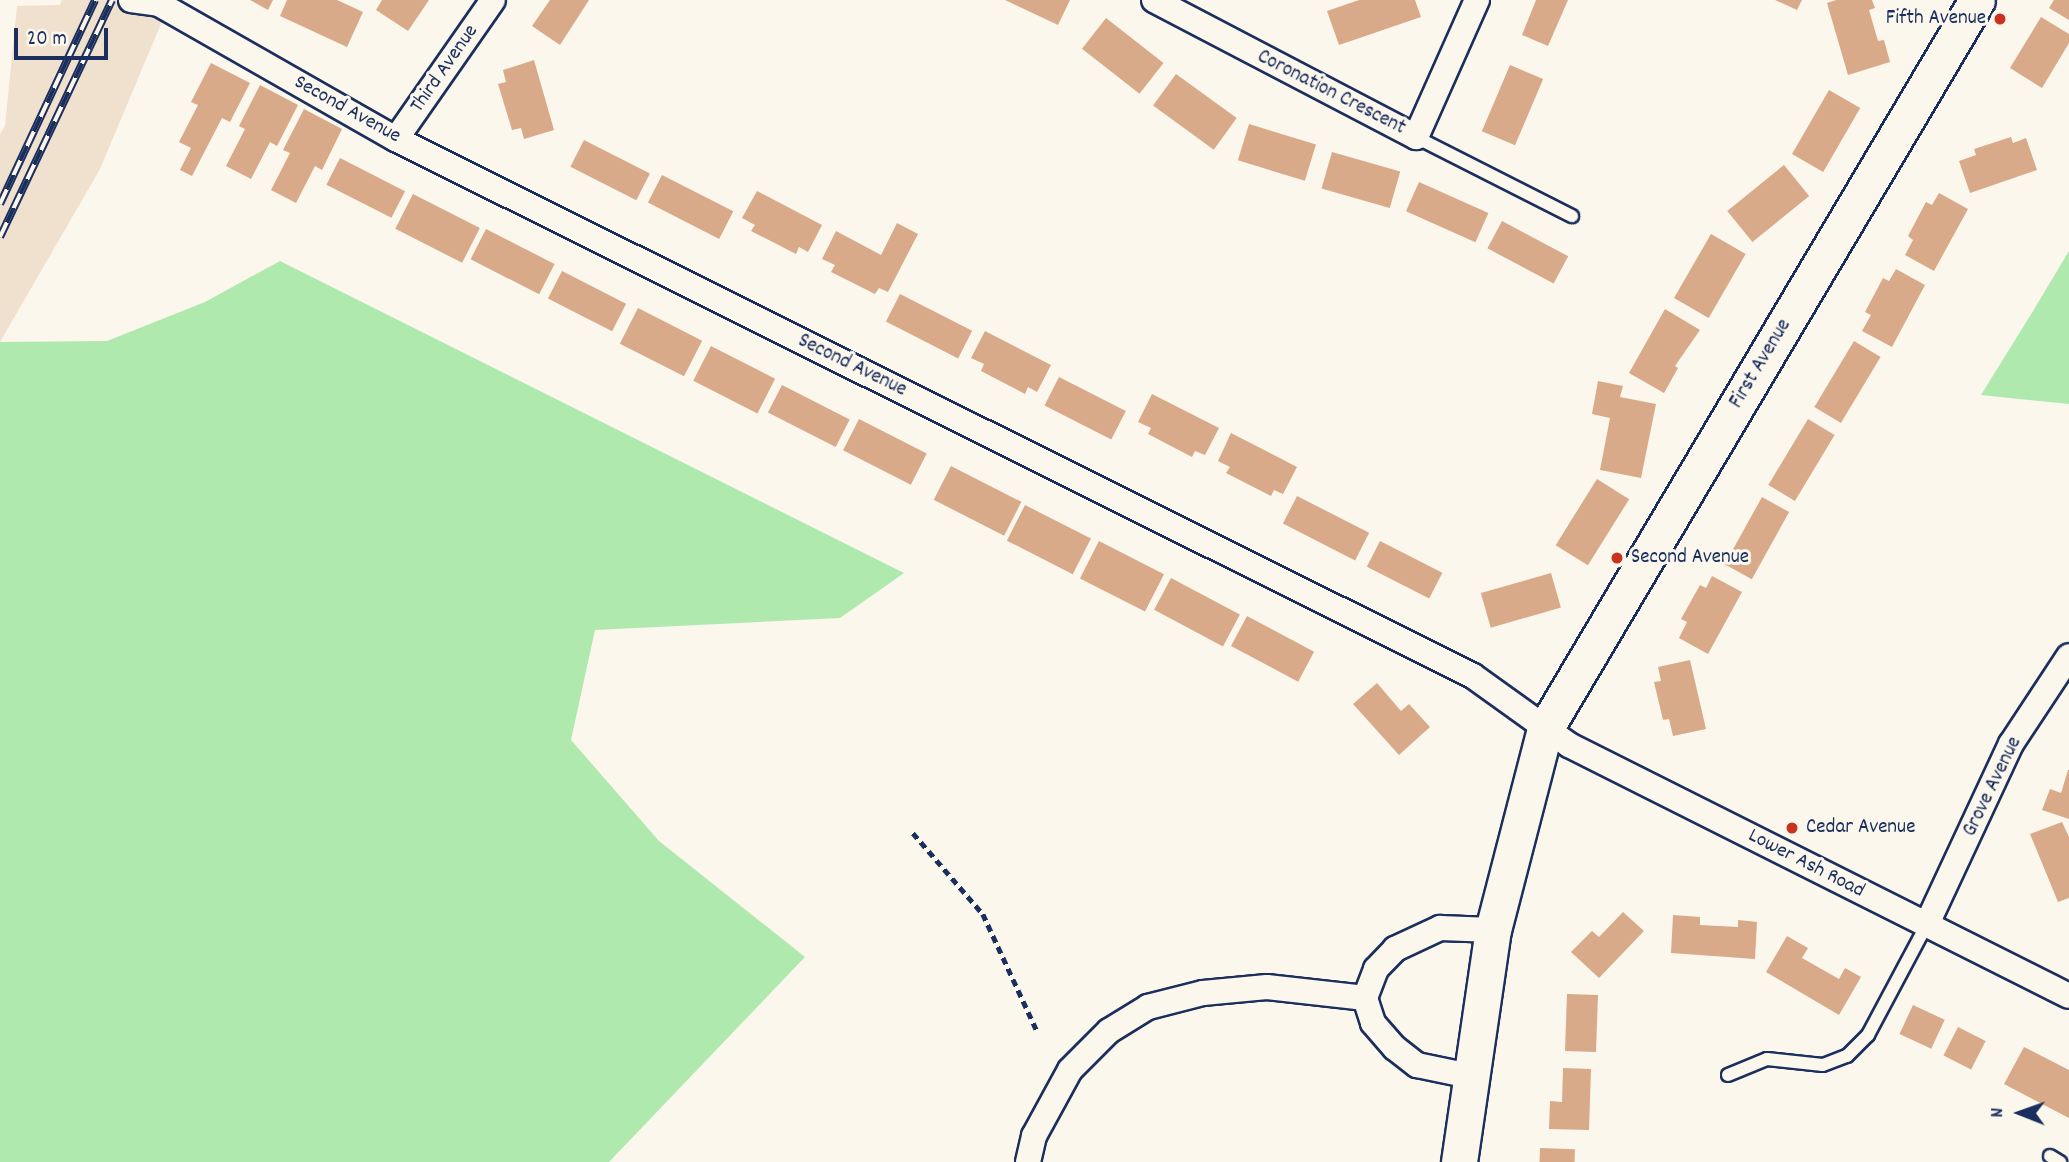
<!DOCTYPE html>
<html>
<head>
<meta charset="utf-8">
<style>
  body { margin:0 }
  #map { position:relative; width:2069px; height:1162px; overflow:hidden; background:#fbf7ec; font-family:Dekko,sans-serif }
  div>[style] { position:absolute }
  .built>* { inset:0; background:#f0e0ce }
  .green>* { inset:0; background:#afe9ad }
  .building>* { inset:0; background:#d8aa89; transform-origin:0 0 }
  .path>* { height:4.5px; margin-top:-2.25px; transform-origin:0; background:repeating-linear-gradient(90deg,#1b2f5e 0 7px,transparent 0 12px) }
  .roads { filter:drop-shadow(2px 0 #1b2f5e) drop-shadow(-2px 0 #1b2f5e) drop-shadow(0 2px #1b2f5e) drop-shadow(0 -2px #1b2f5e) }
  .lane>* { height:12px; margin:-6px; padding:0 6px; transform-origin:6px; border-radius:6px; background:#fbf7ec }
  .street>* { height:24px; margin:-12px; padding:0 12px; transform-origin:12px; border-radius:12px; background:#fbf7ec }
  .secondary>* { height:35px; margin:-17.5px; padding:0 17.5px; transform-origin:17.5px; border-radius:17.5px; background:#fbf7ec }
  .rail>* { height:8px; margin-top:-4px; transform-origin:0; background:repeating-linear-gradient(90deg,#fbf7ec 0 16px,#1b2f5e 0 32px); box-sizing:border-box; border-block:2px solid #1b2f5e }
  .dots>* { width:19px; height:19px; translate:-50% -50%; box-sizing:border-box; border:4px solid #fbf7ec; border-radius:50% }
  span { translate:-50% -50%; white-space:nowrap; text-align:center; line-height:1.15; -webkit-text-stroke:6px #fbf7ec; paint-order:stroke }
  .poi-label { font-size:21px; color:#1b2f5e }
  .right { translate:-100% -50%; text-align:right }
  .left { translate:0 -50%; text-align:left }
  .street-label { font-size:21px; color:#1b2f5e }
  .north { position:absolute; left:1985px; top:1078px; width:70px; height:70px; -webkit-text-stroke:5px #fbf7ec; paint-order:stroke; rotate:271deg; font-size:19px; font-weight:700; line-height:28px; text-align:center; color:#1b2f5e }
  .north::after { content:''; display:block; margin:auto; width:24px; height:32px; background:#1b2f5e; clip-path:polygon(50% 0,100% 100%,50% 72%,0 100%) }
  .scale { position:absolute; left:14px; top:28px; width:94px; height:32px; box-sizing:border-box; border:4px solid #1b2f5e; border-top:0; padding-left:9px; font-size:21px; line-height:24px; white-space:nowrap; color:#1b2f5e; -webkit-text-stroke:5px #fbf7ec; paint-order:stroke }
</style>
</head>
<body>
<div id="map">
  <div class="built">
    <i style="clip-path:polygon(62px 0,171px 0,100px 169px,0 342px,0 134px,5px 126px,17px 6px,60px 5px)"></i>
  </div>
  <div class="green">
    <i style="clip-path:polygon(2069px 251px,2069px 404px,1981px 395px,2033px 311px)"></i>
    <i style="clip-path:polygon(280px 261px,904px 573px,840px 618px,595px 630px,571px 740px,659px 841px,805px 957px,609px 1162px,0 1162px,0 342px,107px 341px,205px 302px)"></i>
  </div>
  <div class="building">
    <i style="clip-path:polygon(250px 0,273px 0,268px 10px)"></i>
    <i style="clip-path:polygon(287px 0,337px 0,363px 12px,347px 47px,280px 16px)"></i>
    <i style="clip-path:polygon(382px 0,429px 0,408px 31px,376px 10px)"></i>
    <i style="clip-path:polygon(550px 0,589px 0,560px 45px,532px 26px)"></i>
    <i style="clip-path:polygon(1005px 0,1070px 0,1058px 25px)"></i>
    <i style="clip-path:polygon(1359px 0,1415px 0,1421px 17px,1339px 45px,1327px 11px)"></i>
    <i style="clip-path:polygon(1536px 0,1568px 0,1548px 46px,1522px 35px)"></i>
    <i style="clip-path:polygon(1775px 0,1802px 0,1797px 10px)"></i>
    <i style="clip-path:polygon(1836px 0,1872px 0,1875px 8px,1869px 10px,1878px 41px,1884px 40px,1890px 62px,1848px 75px,1827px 3px)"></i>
    <i style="clip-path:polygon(2054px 0,2069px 0,2069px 20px,2049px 8px)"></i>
    <i style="clip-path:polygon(2041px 17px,2069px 34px,2069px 43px,2042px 88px,2010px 68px)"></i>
    <i style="left:1106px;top:18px;width:73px;height:39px;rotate:38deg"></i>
    <i style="clip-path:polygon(534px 60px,554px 130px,524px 139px,521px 128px,512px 130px,498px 84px,506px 82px,503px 70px)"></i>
    <i style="clip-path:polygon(211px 63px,250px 83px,230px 122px,222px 118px,192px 176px,180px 170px,191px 148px,179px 142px,198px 105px,191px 102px)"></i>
    <i style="left:1510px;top:65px;width:36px;height:72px;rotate:23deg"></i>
    <i style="left:1176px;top:74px;width:75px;height:39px;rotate:36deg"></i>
    <i style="clip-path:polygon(260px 85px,298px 105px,277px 146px,270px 142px,251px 179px,226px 166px,245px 129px,239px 126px)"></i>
    <i style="left:1829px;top:90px;width:36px;height:74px;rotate:30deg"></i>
    <i style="clip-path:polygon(304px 109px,342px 129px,322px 170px,315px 166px,296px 203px,271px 190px,290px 153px,283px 150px)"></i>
    <i style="left:1249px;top:124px;width:70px;height:38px;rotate:17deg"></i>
    <i style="clip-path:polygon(2011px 137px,2013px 143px,2026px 138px,2037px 170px,1970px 193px,1959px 161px,1976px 155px,1974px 149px)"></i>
    <i style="left:584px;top:140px;width:74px;height:30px;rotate:27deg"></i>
    <i style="left:1332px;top:152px;width:71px;height:38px;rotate:16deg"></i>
    <i style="left:340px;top:158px;width:73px;height:30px;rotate:27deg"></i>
    <i style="left:1784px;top:165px;width:40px;height:73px;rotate:51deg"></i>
    <i style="left:662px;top:175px;width:80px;height:31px;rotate:27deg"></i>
    <i style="left:1419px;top:182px;width:76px;height:32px;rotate:24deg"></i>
    <i style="clip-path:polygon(757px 191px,822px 225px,808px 252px,799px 247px,796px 254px,751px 231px,755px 225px,742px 218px)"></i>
    <i style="clip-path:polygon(1939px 193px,1968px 209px,1934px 271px,1905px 255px,1913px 240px,1908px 236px,1926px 202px,1932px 205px)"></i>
    <i style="left:413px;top:194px;width:75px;height:39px;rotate:27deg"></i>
    <i style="left:1502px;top:221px;width:75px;height:31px;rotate:28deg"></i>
    <i style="clip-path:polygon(897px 223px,918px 234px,888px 292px,879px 288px,875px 294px,831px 272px,835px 265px,822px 259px,836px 231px,881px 255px)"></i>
    <i style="left:486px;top:229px;width:77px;height:34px;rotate:27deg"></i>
    <i style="left:1711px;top:234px;width:40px;height:74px;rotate:30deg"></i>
    <i style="clip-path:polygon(1896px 269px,1925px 285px,1892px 347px,1862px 331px,1871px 315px,1865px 312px,1883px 278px,1889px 281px)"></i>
    <i style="left:562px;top:271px;width:72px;height:31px;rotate:27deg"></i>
    <i style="left:900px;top:294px;width:81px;height:31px;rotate:27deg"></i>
    <i style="left:638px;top:308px;width:72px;height:40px;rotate:27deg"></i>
    <i style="clip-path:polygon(1665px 309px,1700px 330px,1675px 366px,1678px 368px,1664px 393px,1629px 373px)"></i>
    <i style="clip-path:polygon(985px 331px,1051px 365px,1037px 392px,1028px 387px,1025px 394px,981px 371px,984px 364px,971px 358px)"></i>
    <i style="left:1854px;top:341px;width:31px;height:77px;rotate:31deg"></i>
    <i style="left:711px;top:346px;width:72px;height:39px;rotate:27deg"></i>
    <i style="left:1059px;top:377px;width:75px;height:32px;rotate:27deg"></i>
    <i style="clip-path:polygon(1598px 381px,1623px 386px,1620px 397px,1656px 404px,1641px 478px,1600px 470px,1610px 418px,1592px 414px)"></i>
    <i style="left:782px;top:385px;width:76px;height:31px;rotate:27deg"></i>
    <i style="clip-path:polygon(1152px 394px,1219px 428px,1205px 455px,1195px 451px,1192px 457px,1148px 434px,1151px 428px,1138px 422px)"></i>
    <i style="left:859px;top:419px;width:76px;height:35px;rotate:27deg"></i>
    <i style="left:1808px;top:419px;width:31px;height:77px;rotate:31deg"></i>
    <i style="clip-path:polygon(1231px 433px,1297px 467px,1283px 494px,1274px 490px,1271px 496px,1226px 473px,1230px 467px,1218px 461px)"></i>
    <i style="left:951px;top:466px;width:79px;height:38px;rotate:27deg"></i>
    <i style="left:1597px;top:479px;width:38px;height:78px;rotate:32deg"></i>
    <i style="left:1297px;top:496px;width:81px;height:31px;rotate:27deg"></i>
    <i style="left:1762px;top:497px;width:31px;height:77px;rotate:29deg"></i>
    <i style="left:1025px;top:505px;width:74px;height:40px;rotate:27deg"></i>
    <i style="left:1099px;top:541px;width:73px;height:42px;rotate:27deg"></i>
    <i style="left:1380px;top:541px;width:70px;height:29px;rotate:27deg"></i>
    <i style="left:1551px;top:573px;width:36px;height:73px;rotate:74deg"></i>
    <i style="clip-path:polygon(1712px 576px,1742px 592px,1708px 654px,1679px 638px,1687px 622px,1681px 619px,1700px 585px,1706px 588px)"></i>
    <i style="left:1171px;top:578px;width:78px;height:36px;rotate:28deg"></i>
    <i style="left:1247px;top:616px;width:76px;height:34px;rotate:28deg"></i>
    <i style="clip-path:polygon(1690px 660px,1706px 729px,1673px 736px,1669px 719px,1663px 720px,1654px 682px,1661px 681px,1658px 667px)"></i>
    <i style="clip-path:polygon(1377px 683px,1401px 711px,1409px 704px,1430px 727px,1399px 755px,1353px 704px)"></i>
    <i style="clip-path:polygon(2068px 770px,2069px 770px,2069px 819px,2042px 810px,2050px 789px,2061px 793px)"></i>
    <i style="clip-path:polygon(2062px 822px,2069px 837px,2069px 898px,2058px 902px,2030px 834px)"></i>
    <i style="clip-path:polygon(1623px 912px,1644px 931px,1599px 978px,1571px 952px,1592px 931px,1599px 937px)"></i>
    <i style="clip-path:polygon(1673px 915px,1700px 917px,1700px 925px,1738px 927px,1738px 920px,1757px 922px,1755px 959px,1671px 953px)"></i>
    <i style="clip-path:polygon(1787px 936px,1808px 948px,1802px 958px,1839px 979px,1845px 968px,1861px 977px,1839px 1015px,1766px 972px)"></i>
    <i style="left:1567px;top:994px;width:31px;height:57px;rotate:2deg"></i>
    <i style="left:1913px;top:1005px;width:35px;height:32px;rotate:25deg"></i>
    <i style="left:1958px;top:1027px;width:31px;height:32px;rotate:27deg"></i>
    <i style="clip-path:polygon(2024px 1047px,2069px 1070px,2069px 1118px,2004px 1084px)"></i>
    <i style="clip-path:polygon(1563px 1068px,1591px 1069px,1589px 1130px,1549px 1129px,1550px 1101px,1562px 1102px)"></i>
    <i style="left:1540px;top:1148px;width:35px;height:14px;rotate:2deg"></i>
  </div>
  <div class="path">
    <i style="left:913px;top:833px;width:107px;rotate:49.2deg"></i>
    <i style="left:983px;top:914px;width:129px;rotate:65.2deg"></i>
  </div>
  <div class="roads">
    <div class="lane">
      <i style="left:1416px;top:137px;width:175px;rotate:26.9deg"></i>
      <i style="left:1728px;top:1075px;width:42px;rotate:-22.3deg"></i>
      <i style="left:1767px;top:1059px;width:56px;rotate:6.1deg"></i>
      <i style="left:1823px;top:1065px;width:26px;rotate:-21deg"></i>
      <i style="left:1847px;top:1056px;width:30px;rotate:-45deg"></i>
      <i style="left:1868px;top:1035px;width:126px;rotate:-62deg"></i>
      <i style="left:2050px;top:1156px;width:12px;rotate:31deg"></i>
    </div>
    <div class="street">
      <i style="left:131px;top:0;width:28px;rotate:8deg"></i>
      <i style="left:159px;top:4px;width:273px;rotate:29.7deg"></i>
      <i style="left:396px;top:139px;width:1203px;rotate:26.5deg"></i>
      <i style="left:1473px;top:676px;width:118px;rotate:35.7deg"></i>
      <i style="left:1569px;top:745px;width:559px;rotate:26.66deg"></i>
      <i style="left:1154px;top:0;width:296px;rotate:27.6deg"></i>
      <i style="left:1416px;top:137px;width:150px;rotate:-66deg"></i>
      <i style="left:396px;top:139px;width:169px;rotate:-55.1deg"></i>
      <i style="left:1927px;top:924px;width:199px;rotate:-65deg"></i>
      <i style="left:2011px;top:744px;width:105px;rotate:-56.6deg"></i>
      <i style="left:1365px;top:998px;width:31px;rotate:-69deg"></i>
      <i style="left:1376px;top:969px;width:28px;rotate:-46deg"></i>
      <i style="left:1395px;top:949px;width:50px;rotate:-25deg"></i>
      <i style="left:1440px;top:928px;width:53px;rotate:2.2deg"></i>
      <i style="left:1028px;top:1162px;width:27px;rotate:-77deg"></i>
      <i style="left:1034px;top:1136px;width:75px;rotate:-61.4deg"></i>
      <i style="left:1070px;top:1070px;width:55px;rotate:-45deg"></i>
      <i style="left:1109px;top:1031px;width:46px;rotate:-31.6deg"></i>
      <i style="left:1148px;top:1007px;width:57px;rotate:-14.3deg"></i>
      <i style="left:1203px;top:993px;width:64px;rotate:-5.4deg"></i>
      <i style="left:1267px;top:987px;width:99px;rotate:6.4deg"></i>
      <i style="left:1365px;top:998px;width:26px;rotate:72deg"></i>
      <i style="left:1373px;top:1023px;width:33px;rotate:49deg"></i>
      <i style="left:1395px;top:1048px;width:28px;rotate:38deg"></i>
      <i style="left:1417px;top:1065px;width:54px;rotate:11.7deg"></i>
    </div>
    <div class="secondary">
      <i style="left:1459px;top:1162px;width:234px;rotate:-81.7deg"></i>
      <i style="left:1493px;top:930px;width:208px;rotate:-75.5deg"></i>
      <i style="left:1545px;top:729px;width:847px;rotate:-59.35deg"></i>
    </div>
  </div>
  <div class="rail">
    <i style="left:0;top:204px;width:225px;rotate:-65deg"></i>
    <i style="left:0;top:237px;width:262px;rotate:-64.7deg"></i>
  </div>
  <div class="dots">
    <i style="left:2000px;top:19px;background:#c8321e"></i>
    <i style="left:1617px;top:558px;background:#c8321e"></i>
    <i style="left:1792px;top:828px;background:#c8321e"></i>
  </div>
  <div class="poi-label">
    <span class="right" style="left:1986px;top:19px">Fifth Avenue</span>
    <span class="left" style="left:1631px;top:558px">Second Avenue</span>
    <span class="left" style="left:1806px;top:828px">Cedar Avenue</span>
  </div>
  <div class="street-label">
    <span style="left:445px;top:69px;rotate:-55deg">Third Avenue</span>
    <span style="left:1331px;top:93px;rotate:27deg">Coronation Crescent</span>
    <span style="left:347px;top:110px;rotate:29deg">Second Avenue</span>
    <span style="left:1761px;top:364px;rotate:-59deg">First Avenue</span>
    <span style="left:852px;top:366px;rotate:26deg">Second Avenue</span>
    <span style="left:1993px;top:787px;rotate:-64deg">Grove Avenue</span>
    <span style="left:1806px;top:864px;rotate:27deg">Lower Ash Road</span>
  </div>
  <div class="north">N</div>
  <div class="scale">20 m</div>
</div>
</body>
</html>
